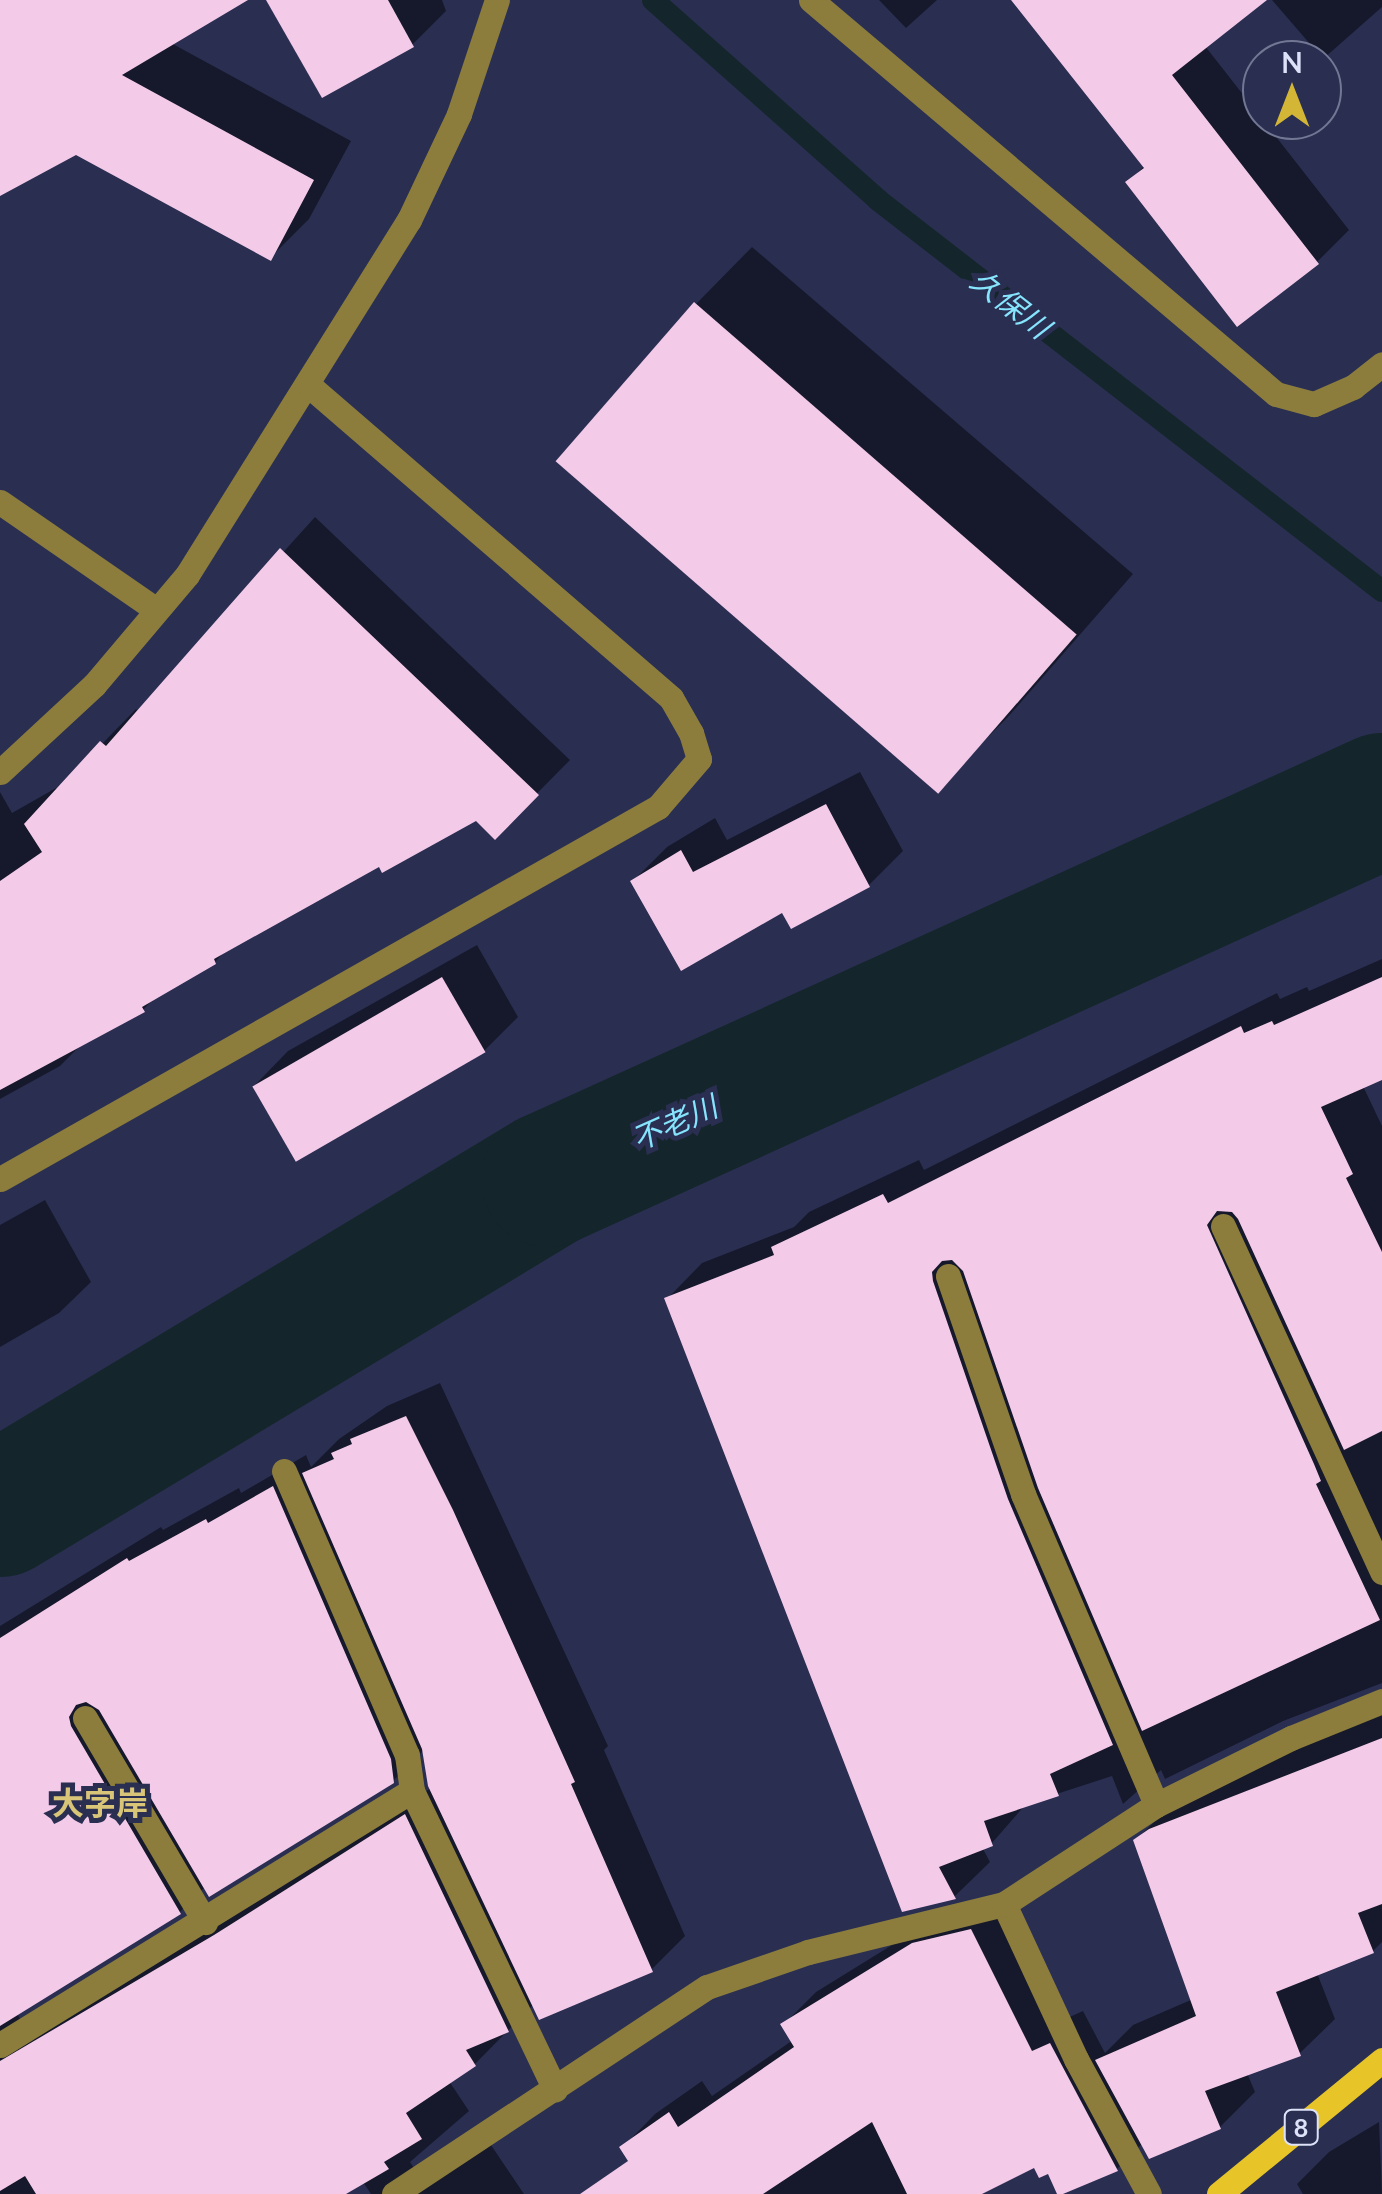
<!DOCTYPE html>
<html>
<head>
<meta charset="utf-8">
<style>
  body { margin:0 }
  #map { position:relative; width:1382px; height:2194px; overflow:hidden; background:#2a2f52; font-family:Lato,"Noto Sans JP",sans-serif }
  div>[style] { position:absolute }
  .shadow>* { inset:0; background:#0007 }
  .stream>* { height:22px; margin:-11px; padding:0 11px; transform-origin:11px; border-radius:11px; background:#14262b }
  .river>* { height:135px; margin:-67.5px; padding:0 67.5px; transform-origin:67.5px; border-radius:67.5px; background:#14262b }
  .building>* { inset:0; background:#f4cae9; transform-origin:0 0 }
  .minor>* { height:25px; margin:-12.5px; padding:0 12.5px; transform-origin:12.5px; border-radius:12.5px; background:#8c7d3d }
  .major>* { height:25px; margin:-12.5px; padding:0 12.5px; transform-origin:12.5px; border-radius:12.5px; background:#e7c528 }
  span { translate:-50% -50%; white-space:nowrap; text-align:center; line-height:1.15; -webkit-text-stroke:10px #2a2f52; paint-order:stroke }
  .shield-label span { padding:2px 8px; background:#2a2f52; border:2px solid; border-radius:8px; -webkit-text-stroke-width:0 }
  .shield-label { font-size:25px; color:#dde2f8; font-weight:700 }
  .water-label { font-size:30px; color:#86e5fd; font-style:italic }
  .quarter-label { font-size:32px; color:#d9c578; font-weight:700 }
  .north { position:absolute; left:1242px; top:40px; width:100px; height:100px; box-sizing:border-box; background:#2a2f52; border:2px solid #727794; border-radius:50%; rotate:0deg; font-size:28px; font-weight:700; line-height:40px; text-align:center; color:#dde2f8 }
  .north::after { content:''; display:block; margin:auto; width:35px; height:45px; background:#d3b635; clip-path:polygon(50% 0,100% 100%,50% 72%,0 100%) }
</style>
</head>
<body>
<div id="map">
  <div class="shadow">
    <i style="clip-path:polygon(0 0,243px 0,171px 43px,351px 141px,309px 219px,270px 258px,76px 152px,0 193px)"></i>
    <i style="clip-path:polygon(298px 0,442px 0,446px 11px,412px 45px)"></i>
    <i style="clip-path:polygon(879px 0,937px 0,906px 28px)"></i>
    <i style="clip-path:polygon(1078px 0,1263px 0,1205px 46px,1349px 230px,1317px 262px,1238px 323px,1129px 182px,1145px 165px)"></i>
    <i style="clip-path:polygon(1272px 0,1382px 0,1382px 7px,1323px 59px)"></i>
    <i style="clip-path:polygon(752px 247px,1133px 574px,1007px 718px,950px 775px,696px 304px)"></i>
    <i style="clip-path:polygon(315px 517px,570px 760px,495px 836px,476px 818px,380px 863px,228px 948px,215px 962px,159px 993px,143px 1010px,85px 1041px,60px 1066px,0 1099px,0 792px,12px 813px,63px 784px,136px 709px,139px 712px)"></i>
    <i style="clip-path:polygon(860px 772px,903px 851px,869px 885px,792px 925px,783px 910px,633px 881px,667px 847px,715px 818px,727px 840px)"></i>
    <i style="clip-path:polygon(477px 945px,518px 1017px,484px 1051px,296px 1158px,255px 1085px,288px 1051px)"></i>
    <i style="clip-path:polygon(1382px 959px,1382px 1078px,1363px 1086px,1382px 1126px,1382px 1683px,1283px 1721px,1165px 1779px,1161px 1770px,1123px 1804px,1112px 1776px,1026px 1804px,992px 1843px,982px 1847px,990px 1862px,954px 1897px,904px 1909px,667px 1299px,702px 1263px,794px 1227px,809px 1212px,919px 1160px,924px 1170px,1277px 993px,1280px 999px,1307px 987px,1309px 991px)"></i>
    <i style="clip-path:polygon(45px 1200px,91px 1282px,59px 1313px,0 1347px,0 1225px)"></i>
    <i style="clip-path:polygon(evenodd,440px 1383px,608px 1746px,604px 1750px,685px 1936px,651px 1970px,534px 2004px,475px 2064px,449px 2081px,469px 2111px,410px 2162px,419px 2176px,489px 2142px,524px 2194px,371px 2194px,353px 2167px,309px 2194px,0 2194px,0 1626px,161px 1527px,163px 1530px,239px 1488px,241px 1493px,306px 1455px,311px 1467px,339px 1439px,387px 1406px,440px 1383px,425px 1749px,431px 1788px,44px 2027px,24px 2027px,17px 2013px,180px 1912px,206px 1886px,393px 1781px,425px 1749px)"></i>
    <i style="clip-path:polygon(1382px 1699px,1382px 1942px,1373px 1951px,1317px 1973px,1335px 2019px,1299px 2054px,1247px 2073px,1255px 2092px,1220px 2127px,1143px 2143px,1117px 2169px,1049px 2171px,1035px 2165px,976px 2194px,653px 2194px,623px 2147px,655px 2114px,702px 2081px,712px 2096px,793px 2040px,783px 2025px,816px 1992px,947px 1911px,1004px 1897px,1065px 2019px,1083px 2011px,1105px 2053px,1133px 2025px,1193px 1999px,1136px 1840px,1171px 1805px)"></i>
    <i style="clip-path:polygon(1379px 2122px,1382px 2194px,1303px 2194px,1297px 2184px,1329px 2152px)"></i>
  </div>
  <div class="stream">
    <i style="left:653px;top:0;width:301px;rotate:41.6deg"></i>
    <i style="left:878px;top:200px;width:638px;rotate:37.8deg"></i>
  </div>
  <div class="river">
    <i style="left:0;top:1509px;width:640px;rotate:-31.06deg"></i>
    <i style="left:548px;top:1179px;width:916px;rotate:-24.44deg"></i>
  </div>
  <div class="building">
    <i style="clip-path:polygon(0 0,248px 0,122px 75px,314px 180px,271px 261px,76px 155px,0 196px)"></i>
    <i style="clip-path:polygon(266px 0,388px 0,414px 47px,322px 98px)"></i>
    <i style="clip-path:polygon(1011px 0,1267px 0,1172px 75px,1319px 264px,1237px 327px,1125px 182px,1144px 168px)"></i>
    <i style="left:694px;top:302px;width:507px;height:211px;rotate:41deg"></i>
    <i style="clip-path:polygon(280px 548px,539px 795px,495px 840px,476px 821px,382px 873px,379px 867px,214px 959px,216px 964px,142px 1007px,145px 1012px,0 1090px,0 881px,42px 852px,24px 824px,100px 741px,106px 746px)"></i>
    <i style="clip-path:polygon(826px 804px,870px 887px,791px 929px,782px 913px,681px 971px,630px 881px,681px 850px,693px 872px)"></i>
    <i style="left:442px;top:977px;width:87px;height:219px;rotate:60deg"></i>
    <i style="clip-path:polygon(1382px 977px,1382px 1080px,1321px 1107px,1353px 1174px,1346px 1178px,1382px 1252px,1382px 1431px,1344px 1450px,1238px 1219px,1232px 1212px,1217px 1211px,1207px 1225px,1314px 1464px,1321px 1481px,1316px 1484px,1380px 1620px,1142px 1731px,1038px 1488px,963px 1271px,952px 1260px,942px 1261px,932px 1272px,933px 1281px,1008px 1499px,1113px 1745px,1050px 1774px,1059px 1796px,984px 1821px,993px 1846px,939px 1867px,956px 1899px,902px 1912px,664px 1298px,774px 1255px,771px 1247px,883px 1194px,888px 1203px,1241px 1026px,1244px 1033px,1272px 1021px,1274px 1025px)"></i>
    <i style="clip-path:polygon(406px 1416px,453px 1510px,575px 1782px,571px 1784px,653px 1972px,539px 2020px,428px 1786px,422px 1749px,302px 1473px,334px 1459px,331px 1453px,352px 1444px,350px 1439px)"></i>
    <i style="clip-path:polygon(273px 1486px,391px 1759px,394px 1783px,209px 1897px,99px 1710px,86px 1702px,76px 1705px,69px 1717px,71px 1726px,181px 1914px,0 2026px,0 1638px,127px 1558px,129px 1561px,206px 1519px,208px 1523px)"></i>
    <i style="clip-path:polygon(1382px 1738px,1382px 1904px,1358px 1913px,1374px 1953px,1276px 1992px,1301px 2056px,1205px 2091px,1221px 2129px,1149px 2159px,1095px 2060px,1196px 2016px,1133px 1840px,1149px 1829px)"></i>
    <i style="clip-path:polygon(405px 1814px,509px 2032px,466px 2050px,476px 2066px,406px 2113px,422px 2139px,384px 2162px,389px 2169px,346px 2194px,36px 2194px,25px 2176px,0 2191px,0 2061px,214px 1935px)"></i>
    <i style="clip-path:polygon(971px 1929px,1032px 2051px,1050px 2043px,1118px 2171px,1063px 2194px,1057px 2194px,1048px 2174px,1039px 2178px,1034px 2168px,982px 2194px,907px 2194px,872px 2122px,763px 2194px,580px 2194px,628px 2161px,619px 2147px,669px 2112px,678px 2127px,794px 2047px,780px 2024px,912px 1943px)"></i>
  </div>
  <div class="minor">
    <i style="left:811px;top:0;width:609px;rotate:40.28deg"></i>
    <i style="left:1276px;top:394px;width:39px;rotate:15deg"></i>
    <i style="left:1314px;top:404px;width:43px;rotate:-23.6deg"></i>
    <i style="left:1353px;top:387px;width:37px;rotate:-38deg"></i>
    <i style="left:0;top:502px;width:188px;rotate:34.6deg"></i>
    <i style="left:0;top:772px;width:128px;rotate:-42.8deg"></i>
    <i style="left:94px;top:685px;width:144px;rotate:-49.8deg"></i>
    <i style="left:187px;top:575px;width:419px;rotate:-58deg"></i>
    <i style="left:409px;top:220px;width:117px;rotate:-64.7deg"></i>
    <i style="left:459px;top:114px;width:120px;rotate:-71.6deg"></i>
    <i style="left:0;top:1179px;width:756px;rotate:-29.48deg"></i>
    <i style="left:658px;top:807px;width:63px;rotate:-49.5deg"></i>
    <i style="left:699px;top:759px;width:27px;rotate:-107deg"></i>
    <i style="left:691px;top:733px;width:40px;rotate:-119.7deg"></i>
    <i style="left:671px;top:698px;width:479px;rotate:-139.2deg"></i>
    <i style="left:1223px;top:1226px;width:381px;rotate:65.3deg"></i>
    <i style="left:948px;top:1276px;width:231px;rotate:71deg"></i>
    <i style="left:1023px;top:1494px;width:338px;rotate:66.8deg"></i>
    <i style="left:284px;top:1471px;width:309px;rotate:66.6deg"></i>
    <i style="left:407px;top:1755px;width:36px;rotate:82deg"></i>
    <i style="left:412px;top:1791px;width:331px;rotate:64.4deg"></i>
    <i style="left:85px;top:1718px;width:237px;rotate:59.5deg"></i>
    <i style="left:1004px;top:1904px;width:171px;rotate:65.1deg"></i>
    <i style="left:1076px;top:2059px;width:153px;rotate:61.6deg"></i>
    <i style="left:0;top:2045px;width:484px;rotate:-31.7deg"></i>
    <i style="left:394px;top:2194px;width:375px;rotate:-33.5deg"></i>
    <i style="left:707px;top:1987px;width:107px;rotate:-19.1deg"></i>
    <i style="left:808px;top:1952px;width:202px;rotate:-13.8deg"></i>
    <i style="left:1004px;top:1904px;width:181px;rotate:-33.1deg"></i>
    <i style="left:1156px;top:1805px;width:151px;rotate:-26.4deg"></i>
    <i style="left:1291px;top:1738px;width:98px;rotate:-22.1deg"></i>
  </div>
  <div class="major">
    <i style="left:1219px;top:2194px;width:211px;rotate:-39.4deg"></i>
  </div>
  <div class="shield-label">
    <span style="left:1301px;top:2127px">8</span>
  </div>
  <div class="water-label">
    <span style="left:1011px;top:303px;rotate:38deg">久保川</span>
    <span style="left:674px;top:1122px;rotate:-24deg">不老川</span>
  </div>
  <div class="quarter-label">
    <span style="left:100px;top:1803px">大字岸</span>
  </div>
  <div class="north">N</div>
</div>
</body>
</html>
